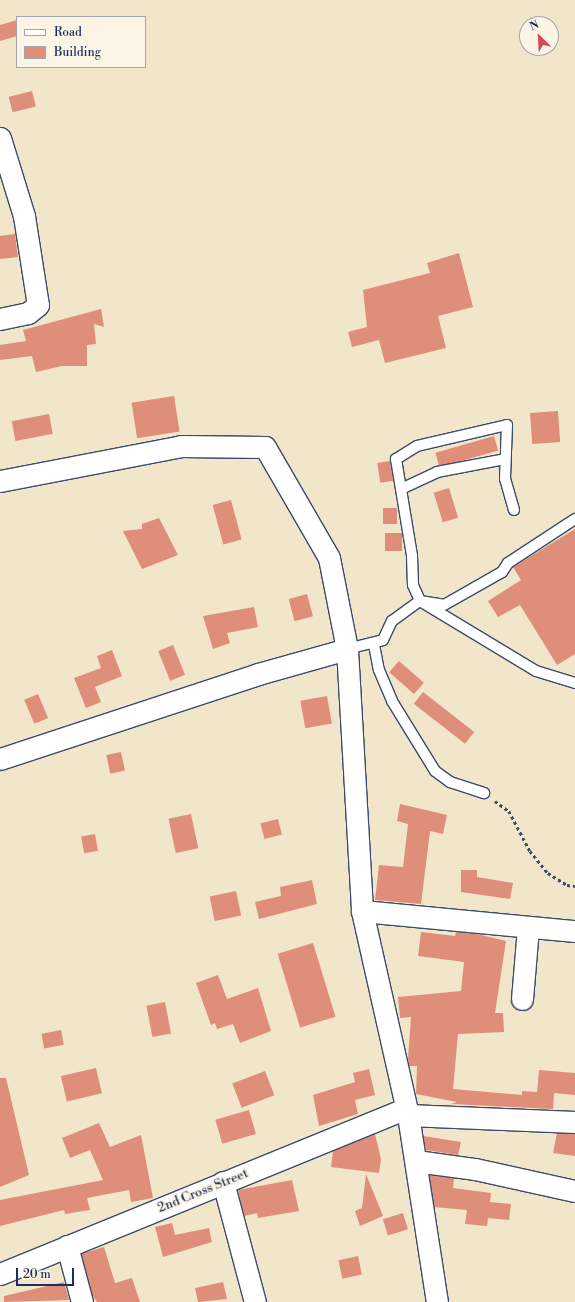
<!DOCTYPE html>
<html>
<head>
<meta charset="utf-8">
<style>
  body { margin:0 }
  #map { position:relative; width:575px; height:1302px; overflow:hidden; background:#f1e6c9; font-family:"Libre Bodoni",serif }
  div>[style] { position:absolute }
  .building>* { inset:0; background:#df8e79; transform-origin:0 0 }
  .path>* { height:2.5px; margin-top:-1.25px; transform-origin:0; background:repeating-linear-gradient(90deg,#3b4a6e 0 3px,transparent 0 6px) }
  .roads { filter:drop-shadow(1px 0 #3b4a6e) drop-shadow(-1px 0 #3b4a6e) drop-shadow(0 1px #3b4a6e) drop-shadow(0 -1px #3b4a6e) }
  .service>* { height:10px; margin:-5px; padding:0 5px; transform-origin:5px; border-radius:5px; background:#fff }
  .minor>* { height:21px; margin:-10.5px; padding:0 10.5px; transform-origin:10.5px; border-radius:10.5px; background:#fff }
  span { translate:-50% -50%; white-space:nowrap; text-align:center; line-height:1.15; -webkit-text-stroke:4px #fcf5e5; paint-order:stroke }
  .street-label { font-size:13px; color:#1b2f5e }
  .legend { position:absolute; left:16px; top:16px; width:130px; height:52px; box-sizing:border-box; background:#fcf5e5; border:1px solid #a2a6af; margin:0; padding:5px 7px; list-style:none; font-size:12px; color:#1b2f5e }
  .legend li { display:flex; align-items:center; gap:8px; height:20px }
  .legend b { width:20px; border:1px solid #a2a6af }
  .north { position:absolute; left:519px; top:16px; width:40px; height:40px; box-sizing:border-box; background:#fcf5e5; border:1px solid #a2a6af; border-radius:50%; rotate:336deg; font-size:11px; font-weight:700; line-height:16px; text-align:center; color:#1b2f5e }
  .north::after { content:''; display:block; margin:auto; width:14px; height:18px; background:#d1495b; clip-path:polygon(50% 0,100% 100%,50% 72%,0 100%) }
  .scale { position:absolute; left:16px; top:1268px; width:58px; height:18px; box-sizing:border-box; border:2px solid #1b2f5e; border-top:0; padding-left:5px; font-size:12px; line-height:14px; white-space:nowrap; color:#1b2f5e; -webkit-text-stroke:3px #fcf5e5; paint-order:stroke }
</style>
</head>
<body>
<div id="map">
  <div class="building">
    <i style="clip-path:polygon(17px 20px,17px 36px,0 41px,0 25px)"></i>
    <i style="left:32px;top:91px;width:16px;height:24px;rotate:76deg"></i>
    <i style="clip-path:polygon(15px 234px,18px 257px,0 259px,0 236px)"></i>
    <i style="clip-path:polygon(459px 253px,473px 307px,438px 316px,446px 348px,385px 363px,379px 340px,352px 347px,348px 332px,367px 327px,363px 290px,430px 273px,427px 263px)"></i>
    <i style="clip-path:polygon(101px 309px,104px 327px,94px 324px,96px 344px,87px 345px,87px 366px,62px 366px,36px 372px,32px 356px,0 360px,0 345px,26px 341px,23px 330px)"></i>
    <i style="left:174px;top:396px;width:36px;height:43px;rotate:81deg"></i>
    <i style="left:558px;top:411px;width:31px;height:28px;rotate:86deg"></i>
    <i style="left:49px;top:414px;width:20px;height:38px;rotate:79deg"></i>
    <i style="left:494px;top:436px;width:15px;height:61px;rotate:74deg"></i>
    <i style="left:390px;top:461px;width:20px;height:13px;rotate:81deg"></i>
    <i style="left:449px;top:488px;width:31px;height:16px;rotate:73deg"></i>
    <i style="left:231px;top:500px;width:41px;height:19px;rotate:75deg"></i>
    <i style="left:383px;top:508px;width:14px;height:16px"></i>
    <i style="clip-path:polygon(159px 518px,178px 555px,142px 569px,123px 531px,142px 529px,142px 524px)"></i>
    <i style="clip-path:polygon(575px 529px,575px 654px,557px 665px,520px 605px,498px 617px,488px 601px,521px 580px,513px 567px)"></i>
    <i style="left:385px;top:533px;width:17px;height:18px"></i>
    <i style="left:307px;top:594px;width:23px;height:19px;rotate:75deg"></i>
    <i style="clip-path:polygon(254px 607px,258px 627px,227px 633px,230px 643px,213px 649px,203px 616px)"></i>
    <i style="left:173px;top:645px;width:32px;height:16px;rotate:68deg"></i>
    <i style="clip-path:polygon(112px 650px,122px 676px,95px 687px,101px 702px,86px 708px,74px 678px,101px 668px,97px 656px)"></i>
    <i style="left:399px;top:661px;width:33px;height:15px;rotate:41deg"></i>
    <i style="left:423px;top:692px;width:65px;height:15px;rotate:38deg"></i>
    <i style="left:38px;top:694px;width:26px;height:15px;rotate:67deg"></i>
    <i style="left:327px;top:696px;width:28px;height:27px;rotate:80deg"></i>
    <i style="left:121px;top:752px;width:19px;height:15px;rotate:78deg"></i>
    <i style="clip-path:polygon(400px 804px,447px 815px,443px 834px,430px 831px,421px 904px,375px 900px,379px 865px,403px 867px,408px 824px,397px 821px)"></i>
    <i style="left:191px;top:814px;width:35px;height:23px;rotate:78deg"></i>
    <i style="left:278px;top:819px;width:16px;height:18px;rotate:76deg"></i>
    <i style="left:95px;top:834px;width:17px;height:14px;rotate:80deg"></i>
    <i style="clip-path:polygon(461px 870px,477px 870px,477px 877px,513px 883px,510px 899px,461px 892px)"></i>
    <i style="clip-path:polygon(312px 880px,317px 904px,259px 919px,255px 902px,281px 896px,280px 887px)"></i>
    <i style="left:236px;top:891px;width:25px;height:27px;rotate:78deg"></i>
    <i style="clip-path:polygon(421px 932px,455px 936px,456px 932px,477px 934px,506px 941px,495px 1013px,503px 1013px,504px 1032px,458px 1034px,453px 1089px,522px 1095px,522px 1091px,537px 1092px,539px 1070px,575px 1073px,575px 1095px,554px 1093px,553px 1109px,451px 1104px,457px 1102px,416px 1094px,417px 1066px,409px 1066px,408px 1059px,411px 1017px,400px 1018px,398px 997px,461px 991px,464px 962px,418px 956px)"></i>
    <i style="left:313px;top:943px;width:77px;height:37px;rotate:73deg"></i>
    <i style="clip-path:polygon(218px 975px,227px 999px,258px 988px,271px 1031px,240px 1043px,233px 1024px,217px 1029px,215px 1023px,211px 1025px,196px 983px)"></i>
    <i style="left:165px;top:1002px;width:32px;height:19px;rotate:79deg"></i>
    <i style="left:61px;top:1030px;width:15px;height:20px;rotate:79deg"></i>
    <i style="left:96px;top:1068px;width:26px;height:36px;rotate:77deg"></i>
    <i style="clip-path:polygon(369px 1069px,375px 1095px,355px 1100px,358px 1114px,319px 1126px,313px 1095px,355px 1082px,353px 1073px)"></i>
    <i style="left:265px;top:1071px;width:26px;height:35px;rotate:69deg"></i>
    <i style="clip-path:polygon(0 1078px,6px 1078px,29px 1175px,0 1187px)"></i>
    <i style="left:249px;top:1110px;width:25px;height:35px;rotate:74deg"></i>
    <i style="clip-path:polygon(99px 1123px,110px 1147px,141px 1135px,153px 1198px,131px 1202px,129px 1190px,87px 1198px,90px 1210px,65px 1214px,64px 1210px,0 1226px,0 1200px,103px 1180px,90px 1150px,70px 1158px,62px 1138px)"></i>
    <i style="clip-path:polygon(557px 1133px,575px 1134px,575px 1156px,553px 1153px)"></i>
    <i style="clip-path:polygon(375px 1134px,381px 1159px,379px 1173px,331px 1167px,333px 1151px)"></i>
    <i style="clip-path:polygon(423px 1136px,461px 1142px,458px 1155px,426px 1150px)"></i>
    <i style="clip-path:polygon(366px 1174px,383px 1216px,360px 1226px,355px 1211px,362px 1208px)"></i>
    <i style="clip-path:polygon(429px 1175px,454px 1178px,453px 1188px,491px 1193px,490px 1202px,511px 1204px,509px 1220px,488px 1218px,487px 1226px,465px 1224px,467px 1210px,434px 1207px)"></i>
    <i style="clip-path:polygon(292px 1180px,299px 1211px,258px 1218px,257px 1213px,244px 1216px,238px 1190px)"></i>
    <i style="left:403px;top:1213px;width:17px;height:21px;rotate:73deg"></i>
    <i style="clip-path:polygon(172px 1223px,175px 1235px,209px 1228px,212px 1242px,163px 1257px,155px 1227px)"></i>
    <i style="clip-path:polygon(104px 1247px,115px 1283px,132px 1278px,140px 1302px,97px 1302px,92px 1295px,81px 1254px)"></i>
    <i style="left:358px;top:1256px;width:19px;height:20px;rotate:78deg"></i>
    <i style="clip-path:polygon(64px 1282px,69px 1300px,4px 1302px,4px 1296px)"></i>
    <i style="clip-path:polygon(223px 1282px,227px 1299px,198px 1302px,195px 1288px)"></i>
  </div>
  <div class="path">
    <i style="left:495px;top:801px;width:17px;rotate:36deg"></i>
    <i style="left:509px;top:811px;width:45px;rotate:62.3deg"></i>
    <i style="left:530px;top:851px;width:28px;rotate:51deg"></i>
    <i style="left:548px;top:873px;width:22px;rotate:32deg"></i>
    <i style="left:567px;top:885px;width:8px;rotate:7deg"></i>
  </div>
  <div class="roads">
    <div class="service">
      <i style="left:401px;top:489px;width:40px;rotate:-25deg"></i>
      <i style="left:437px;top:472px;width:69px;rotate:-10.8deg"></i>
      <i style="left:514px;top:510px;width:32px;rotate:-106deg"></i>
      <i style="left:505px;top:479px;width:54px;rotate:-87.9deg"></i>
      <i style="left:507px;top:425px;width:92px;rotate:166.9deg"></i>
      <i style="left:417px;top:446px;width:25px;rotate:148deg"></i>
      <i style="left:396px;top:459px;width:98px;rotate:80.6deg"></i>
      <i style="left:412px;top:556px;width:29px;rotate:88deg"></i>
      <i style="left:413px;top:585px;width:17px;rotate:66deg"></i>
      <i style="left:420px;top:601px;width:135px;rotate:31.1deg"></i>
      <i style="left:536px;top:671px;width:41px;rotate:17.1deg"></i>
      <i style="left:374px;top:645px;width:25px;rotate:79deg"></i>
      <i style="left:379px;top:670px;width:34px;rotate:67deg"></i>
      <i style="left:392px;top:701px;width:82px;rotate:58.4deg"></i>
      <i style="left:435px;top:771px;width:19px;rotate:36deg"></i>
      <i style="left:450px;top:782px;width:36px;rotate:18deg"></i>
      <i style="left:347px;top:649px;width:37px;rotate:-14deg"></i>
      <i style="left:383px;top:640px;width:21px;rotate:-65deg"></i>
      <i style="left:392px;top:621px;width:34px;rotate:-36deg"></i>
      <i style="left:420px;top:601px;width:24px;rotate:9deg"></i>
      <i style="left:444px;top:605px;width:67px;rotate:-29.6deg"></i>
      <i style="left:502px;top:572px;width:11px;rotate:-56deg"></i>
      <i style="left:508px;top:563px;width:80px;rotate:-33.3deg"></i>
    </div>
    <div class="minor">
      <i style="left:0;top:138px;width:82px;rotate:72.9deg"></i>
      <i style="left:24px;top:216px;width:90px;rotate:81.1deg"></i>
      <i style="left:38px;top:305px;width:13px;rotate:141deg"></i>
      <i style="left:28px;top:313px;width:29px;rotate:168deg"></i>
      <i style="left:0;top:481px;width:184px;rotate:-10.9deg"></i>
      <i style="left:181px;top:446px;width:84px;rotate:0.7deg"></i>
      <i style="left:265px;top:447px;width:128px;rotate:60deg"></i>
      <i style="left:329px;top:558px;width:93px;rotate:78.8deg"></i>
      <i style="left:0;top:759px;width:272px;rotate:-18.2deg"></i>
      <i style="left:258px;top:674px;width:92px;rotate:-15.7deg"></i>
      <i style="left:347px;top:649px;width:262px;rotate:86.7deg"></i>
      <i style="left:362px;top:911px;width:209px;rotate:77.3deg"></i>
      <i style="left:408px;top:1115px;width:189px;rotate:81.2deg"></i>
      <i style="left:362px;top:911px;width:214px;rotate:5.4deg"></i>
      <i style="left:522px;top:999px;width:72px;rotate:-85.2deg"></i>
      <i style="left:408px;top:1115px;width:167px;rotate:2.4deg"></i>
      <i style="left:416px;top:1161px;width:60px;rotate:7.7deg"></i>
      <i style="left:475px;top:1169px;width:102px;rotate:12.4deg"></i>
      <i style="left:223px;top:1182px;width:124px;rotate:75.1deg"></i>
      <i style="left:67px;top:1246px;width:58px;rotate:75deg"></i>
      <i style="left:0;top:1274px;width:439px;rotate:-22.2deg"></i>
    </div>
  </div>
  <div class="street-label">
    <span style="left:203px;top:1191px;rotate:-22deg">2nd Cross Street</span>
  </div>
  <ul class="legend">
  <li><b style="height:5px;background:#fff"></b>Road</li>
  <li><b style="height:11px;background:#df8e79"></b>Building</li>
  </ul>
  <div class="north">N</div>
  <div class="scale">20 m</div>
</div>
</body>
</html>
